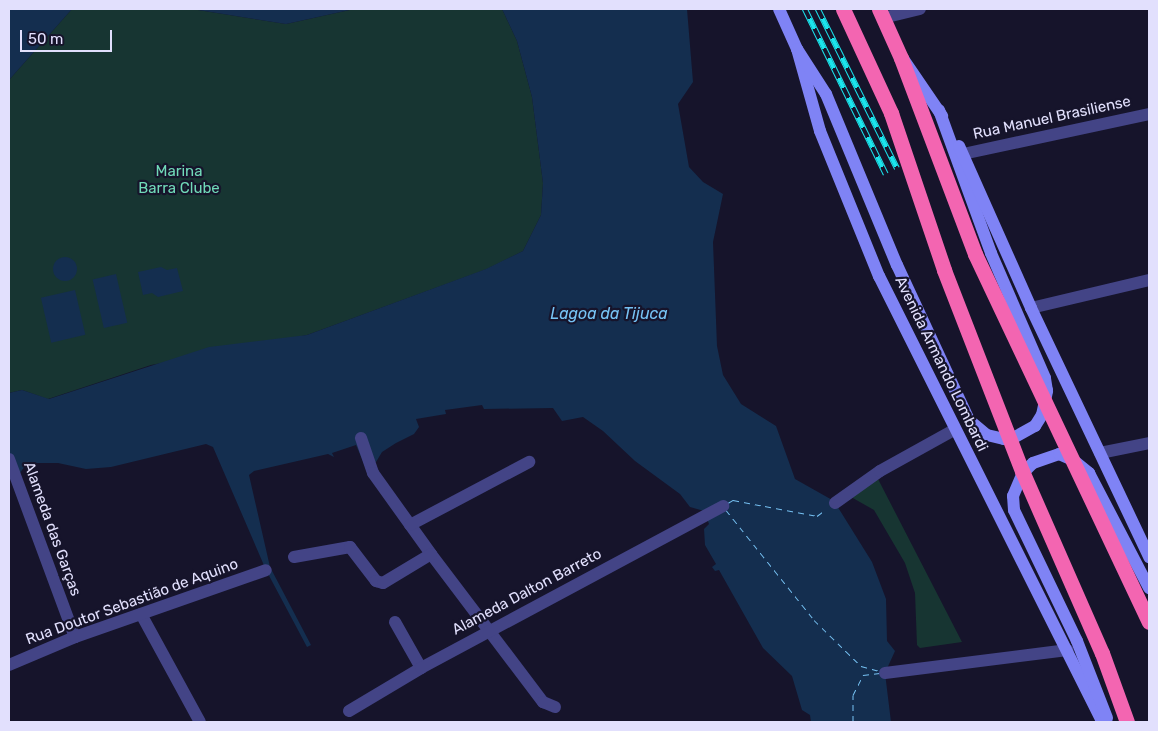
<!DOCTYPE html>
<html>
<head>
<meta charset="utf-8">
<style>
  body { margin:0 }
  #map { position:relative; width:1158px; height:731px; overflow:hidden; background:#16142b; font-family:Rubik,sans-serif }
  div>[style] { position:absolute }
  .green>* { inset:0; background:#173532 }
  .water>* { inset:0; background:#142e4f; transform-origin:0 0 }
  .round { border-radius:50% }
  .ferry>* { height:1px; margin-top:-0.5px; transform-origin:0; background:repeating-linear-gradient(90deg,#76c2f4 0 6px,transparent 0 11px) }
  .street>* { height:12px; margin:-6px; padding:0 6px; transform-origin:6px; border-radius:6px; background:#434486 }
  .secondary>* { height:12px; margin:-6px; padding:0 6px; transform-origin:6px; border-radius:6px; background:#7f83f5 }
  .highway>* { height:15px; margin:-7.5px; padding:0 7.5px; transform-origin:7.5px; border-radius:7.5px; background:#f365b1 }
  .rail>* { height:5.5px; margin-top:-2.75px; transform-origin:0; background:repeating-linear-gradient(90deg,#16142b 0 11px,#1be5ed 0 22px); box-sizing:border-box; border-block:1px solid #1be5ed }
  span { translate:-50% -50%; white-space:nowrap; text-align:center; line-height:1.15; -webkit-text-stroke:4.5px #16142b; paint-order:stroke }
  .street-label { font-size:15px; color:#e2e0fd }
  .park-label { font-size:15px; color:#70d9b8 }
  .water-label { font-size:16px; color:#76c2f4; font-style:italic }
  .frame { position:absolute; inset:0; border:10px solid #e2e0fd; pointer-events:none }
  .scale { position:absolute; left:20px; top:30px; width:92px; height:22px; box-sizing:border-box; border:2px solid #e2e0fd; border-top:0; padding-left:6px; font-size:15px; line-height:18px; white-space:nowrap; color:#e2e0fd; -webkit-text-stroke:4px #16142b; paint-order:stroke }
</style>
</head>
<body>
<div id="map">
  <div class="green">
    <i style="clip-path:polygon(72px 9px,192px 9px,286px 24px,354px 9px,502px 9px,517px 41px,532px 97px,543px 183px,541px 215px,523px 251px,487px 269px,307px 335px,151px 365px,48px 399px,22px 390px,9px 393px,9px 80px)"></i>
    <i style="clip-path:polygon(878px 479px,962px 642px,920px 648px,917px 645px,915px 593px,905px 563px,874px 510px,851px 497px)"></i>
  </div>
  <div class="water">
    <i style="clip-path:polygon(9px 9px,72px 9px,9px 80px)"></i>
    <i style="clip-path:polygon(192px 9px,354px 9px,286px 24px)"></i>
    <i style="clip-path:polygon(502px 9px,687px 9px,693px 82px,678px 104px,689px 167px,703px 182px,723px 194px,713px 242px,717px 346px,723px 375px,741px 404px,776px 426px,795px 479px,834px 501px,872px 562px,886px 599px,887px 641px,895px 651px,885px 673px,891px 722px,811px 722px,810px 715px,802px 710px,792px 676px,763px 648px,719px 570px,715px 571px,712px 567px,716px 564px,705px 545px,704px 529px,709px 524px,704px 511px,690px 507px,680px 494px,635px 461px,603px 431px,583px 417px,562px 421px,553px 408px,484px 409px,482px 405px,445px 410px,446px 414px,416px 419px,419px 427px,414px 434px,396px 443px,382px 452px,376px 462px,365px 466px,356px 445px,332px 453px,334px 457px,328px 454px,254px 471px,249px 475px,270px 567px,311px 645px,307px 647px,266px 570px,213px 447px,206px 444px,111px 467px,86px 469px,58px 463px,27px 463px,20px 473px,9px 477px,9px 393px,22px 390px,49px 399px,209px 347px,307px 335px,486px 269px,523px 251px,541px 215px,543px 183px,532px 97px,517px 41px)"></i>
    <i class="round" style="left:53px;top:257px;width:24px;height:24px"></i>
    <i style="clip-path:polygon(161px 267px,167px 270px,177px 268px,183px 291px,158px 297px,152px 293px,143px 295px,138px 272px)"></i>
    <i style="left:116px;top:274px;width:50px;height:24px;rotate:77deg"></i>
    <i style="left:75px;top:290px;width:46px;height:35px;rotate:77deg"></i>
  </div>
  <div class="ferry">
    <i style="left:728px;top:503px;width:6px;rotate:-31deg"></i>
    <i style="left:733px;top:500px;width:86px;rotate:10.8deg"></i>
    <i style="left:817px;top:516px;width:9px;rotate:-36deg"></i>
    <i style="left:726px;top:510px;width:141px;rotate:51.3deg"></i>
    <i style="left:814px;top:620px;width:66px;rotate:44.4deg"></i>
    <i style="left:861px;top:666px;width:20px;rotate:15deg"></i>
    <i style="left:853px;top:722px;width:27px;rotate:-90deg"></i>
    <i style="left:853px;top:695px;width:22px;rotate:-63deg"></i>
    <i style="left:863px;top:675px;width:17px;rotate:-7deg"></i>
  </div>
  <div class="street">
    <i style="left:883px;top:18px;width:38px;rotate:-14deg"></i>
    <i style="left:963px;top:154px;width:190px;rotate:-12.1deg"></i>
    <i style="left:1031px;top:308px;width:121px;rotate:-13.3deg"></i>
    <i style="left:361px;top:438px;width:37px;rotate:71deg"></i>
    <i style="left:373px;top:473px;width:100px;rotate:54.4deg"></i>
    <i style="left:431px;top:554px;width:186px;rotate:52.9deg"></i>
    <i style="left:543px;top:702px;width:13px;rotate:23deg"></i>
    <i style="left:1100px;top:453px;width:50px;rotate:-11.5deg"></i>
    <i style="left:9px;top:459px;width:190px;rotate:69.7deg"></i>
    <i style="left:835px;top:503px;width:55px;rotate:-35.4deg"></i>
    <i style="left:880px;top:471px;width:85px;rotate:-29deg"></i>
    <i style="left:410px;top:525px;width:135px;rotate:-27.9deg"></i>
    <i style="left:294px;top:557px;width:57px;rotate:-10.1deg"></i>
    <i style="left:350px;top:547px;width:43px;rotate:52.6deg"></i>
    <i style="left:376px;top:581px;width:7px;rotate:16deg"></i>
    <i style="left:383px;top:583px;width:56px;rotate:-31.1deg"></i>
    <i style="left:141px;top:614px;width:123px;rotate:61.4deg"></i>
    <i style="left:395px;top:622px;width:53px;rotate:60.5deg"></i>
    <i style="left:9px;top:665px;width:72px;rotate:-23deg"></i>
    <i style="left:75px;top:637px;width:202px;rotate:-19.3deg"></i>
    <i style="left:885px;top:673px;width:184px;rotate:-7.2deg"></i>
    <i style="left:349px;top:711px;width:84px;rotate:-30.8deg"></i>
    <i style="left:421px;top:668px;width:343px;rotate:-28.2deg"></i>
  </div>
  <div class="secondary">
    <i style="left:779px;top:9px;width:44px;rotate:65.8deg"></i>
    <i style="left:797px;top:49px;width:85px;rotate:74.3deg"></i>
    <i style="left:820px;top:131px;width:157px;rotate:67.9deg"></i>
    <i style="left:879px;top:276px;width:499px;rotate:63.4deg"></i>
    <i style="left:797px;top:49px;width:54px;rotate:57.2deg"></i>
    <i style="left:826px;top:94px;width:185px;rotate:67.5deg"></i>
    <i style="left:897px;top:265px;width:171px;rotate:65.1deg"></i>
    <i style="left:969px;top:420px;width:23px;rotate:40deg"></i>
    <i style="left:987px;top:435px;width:17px;rotate:13deg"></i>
    <i style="left:1004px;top:439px;width:11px;rotate:-10deg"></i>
    <i style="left:1015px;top:437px;width:23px;rotate:-29deg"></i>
    <i style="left:1035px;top:426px;width:13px;rotate:-58deg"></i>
    <i style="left:1042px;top:415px;width:25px;rotate:-78deg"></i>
    <i style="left:1047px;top:391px;width:13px;rotate:-99deg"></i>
    <i style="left:1045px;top:378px;width:136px;rotate:-113.4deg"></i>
    <i style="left:991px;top:253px;width:152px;rotate:-110deg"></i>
    <i style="left:904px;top:60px;width:68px;rotate:55.8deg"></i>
    <i style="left:959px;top:146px;width:177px;rotate:66deg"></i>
    <i style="left:1031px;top:308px;width:276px;rotate:64.6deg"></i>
    <i style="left:1107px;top:718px;width:83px;rotate:-111.3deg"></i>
    <i style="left:1077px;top:641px;width:145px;rotate:-115.7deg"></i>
    <i style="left:1014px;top:510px;width:14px;rotate:-94deg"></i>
    <i style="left:1013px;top:496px;width:25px;rotate:-67deg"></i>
    <i style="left:1023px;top:473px;width:14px;rotate:-45deg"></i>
    <i style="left:1033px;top:463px;width:28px;rotate:-19deg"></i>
    <i style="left:1059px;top:454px;width:15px;rotate:23deg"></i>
    <i style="left:1073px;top:460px;width:21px;rotate:39deg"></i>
    <i style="left:1089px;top:473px;width:130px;rotate:62.4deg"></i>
  </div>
  <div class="highway">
    <i style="left:843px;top:9px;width:115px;rotate:65.2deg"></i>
    <i style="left:891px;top:113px;width:166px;rotate:71.3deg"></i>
    <i style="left:944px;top:270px;width:216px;rotate:68.8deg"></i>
    <i style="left:1022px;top:471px;width:199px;rotate:66.3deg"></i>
    <i style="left:1102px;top:653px;width:73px;rotate:70.1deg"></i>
    <i style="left:879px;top:9px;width:54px;rotate:65.8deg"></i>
    <i style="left:901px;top:58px;width:210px;rotate:69.3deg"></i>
    <i style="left:975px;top:254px;width:407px;rotate:64.7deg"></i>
  </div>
  <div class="rail">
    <i style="left:805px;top:9px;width:184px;rotate:63.9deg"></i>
    <i style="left:818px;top:9px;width:178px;rotate:63.6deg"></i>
  </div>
  <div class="street-label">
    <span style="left:1052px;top:118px;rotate:-12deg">Rua Manuel Brasiliense</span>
    <span style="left:941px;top:364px;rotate:64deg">Avenida Armando Lombardi</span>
    <span style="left:52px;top:529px;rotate:70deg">Alameda das Garças</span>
    <span style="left:527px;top:592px;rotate:-28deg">Alameda Dalton Barreto</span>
    <span style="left:132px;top:602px;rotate:-20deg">Rua Doutor Sebastião de Aquino</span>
  </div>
  <div class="park-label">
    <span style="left:179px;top:180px">Marina<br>Barra Clube</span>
  </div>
  <div class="water-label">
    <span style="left:609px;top:314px">Lagoa da Tijuca</span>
  </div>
  <div class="frame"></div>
  <div class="scale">50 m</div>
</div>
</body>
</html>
